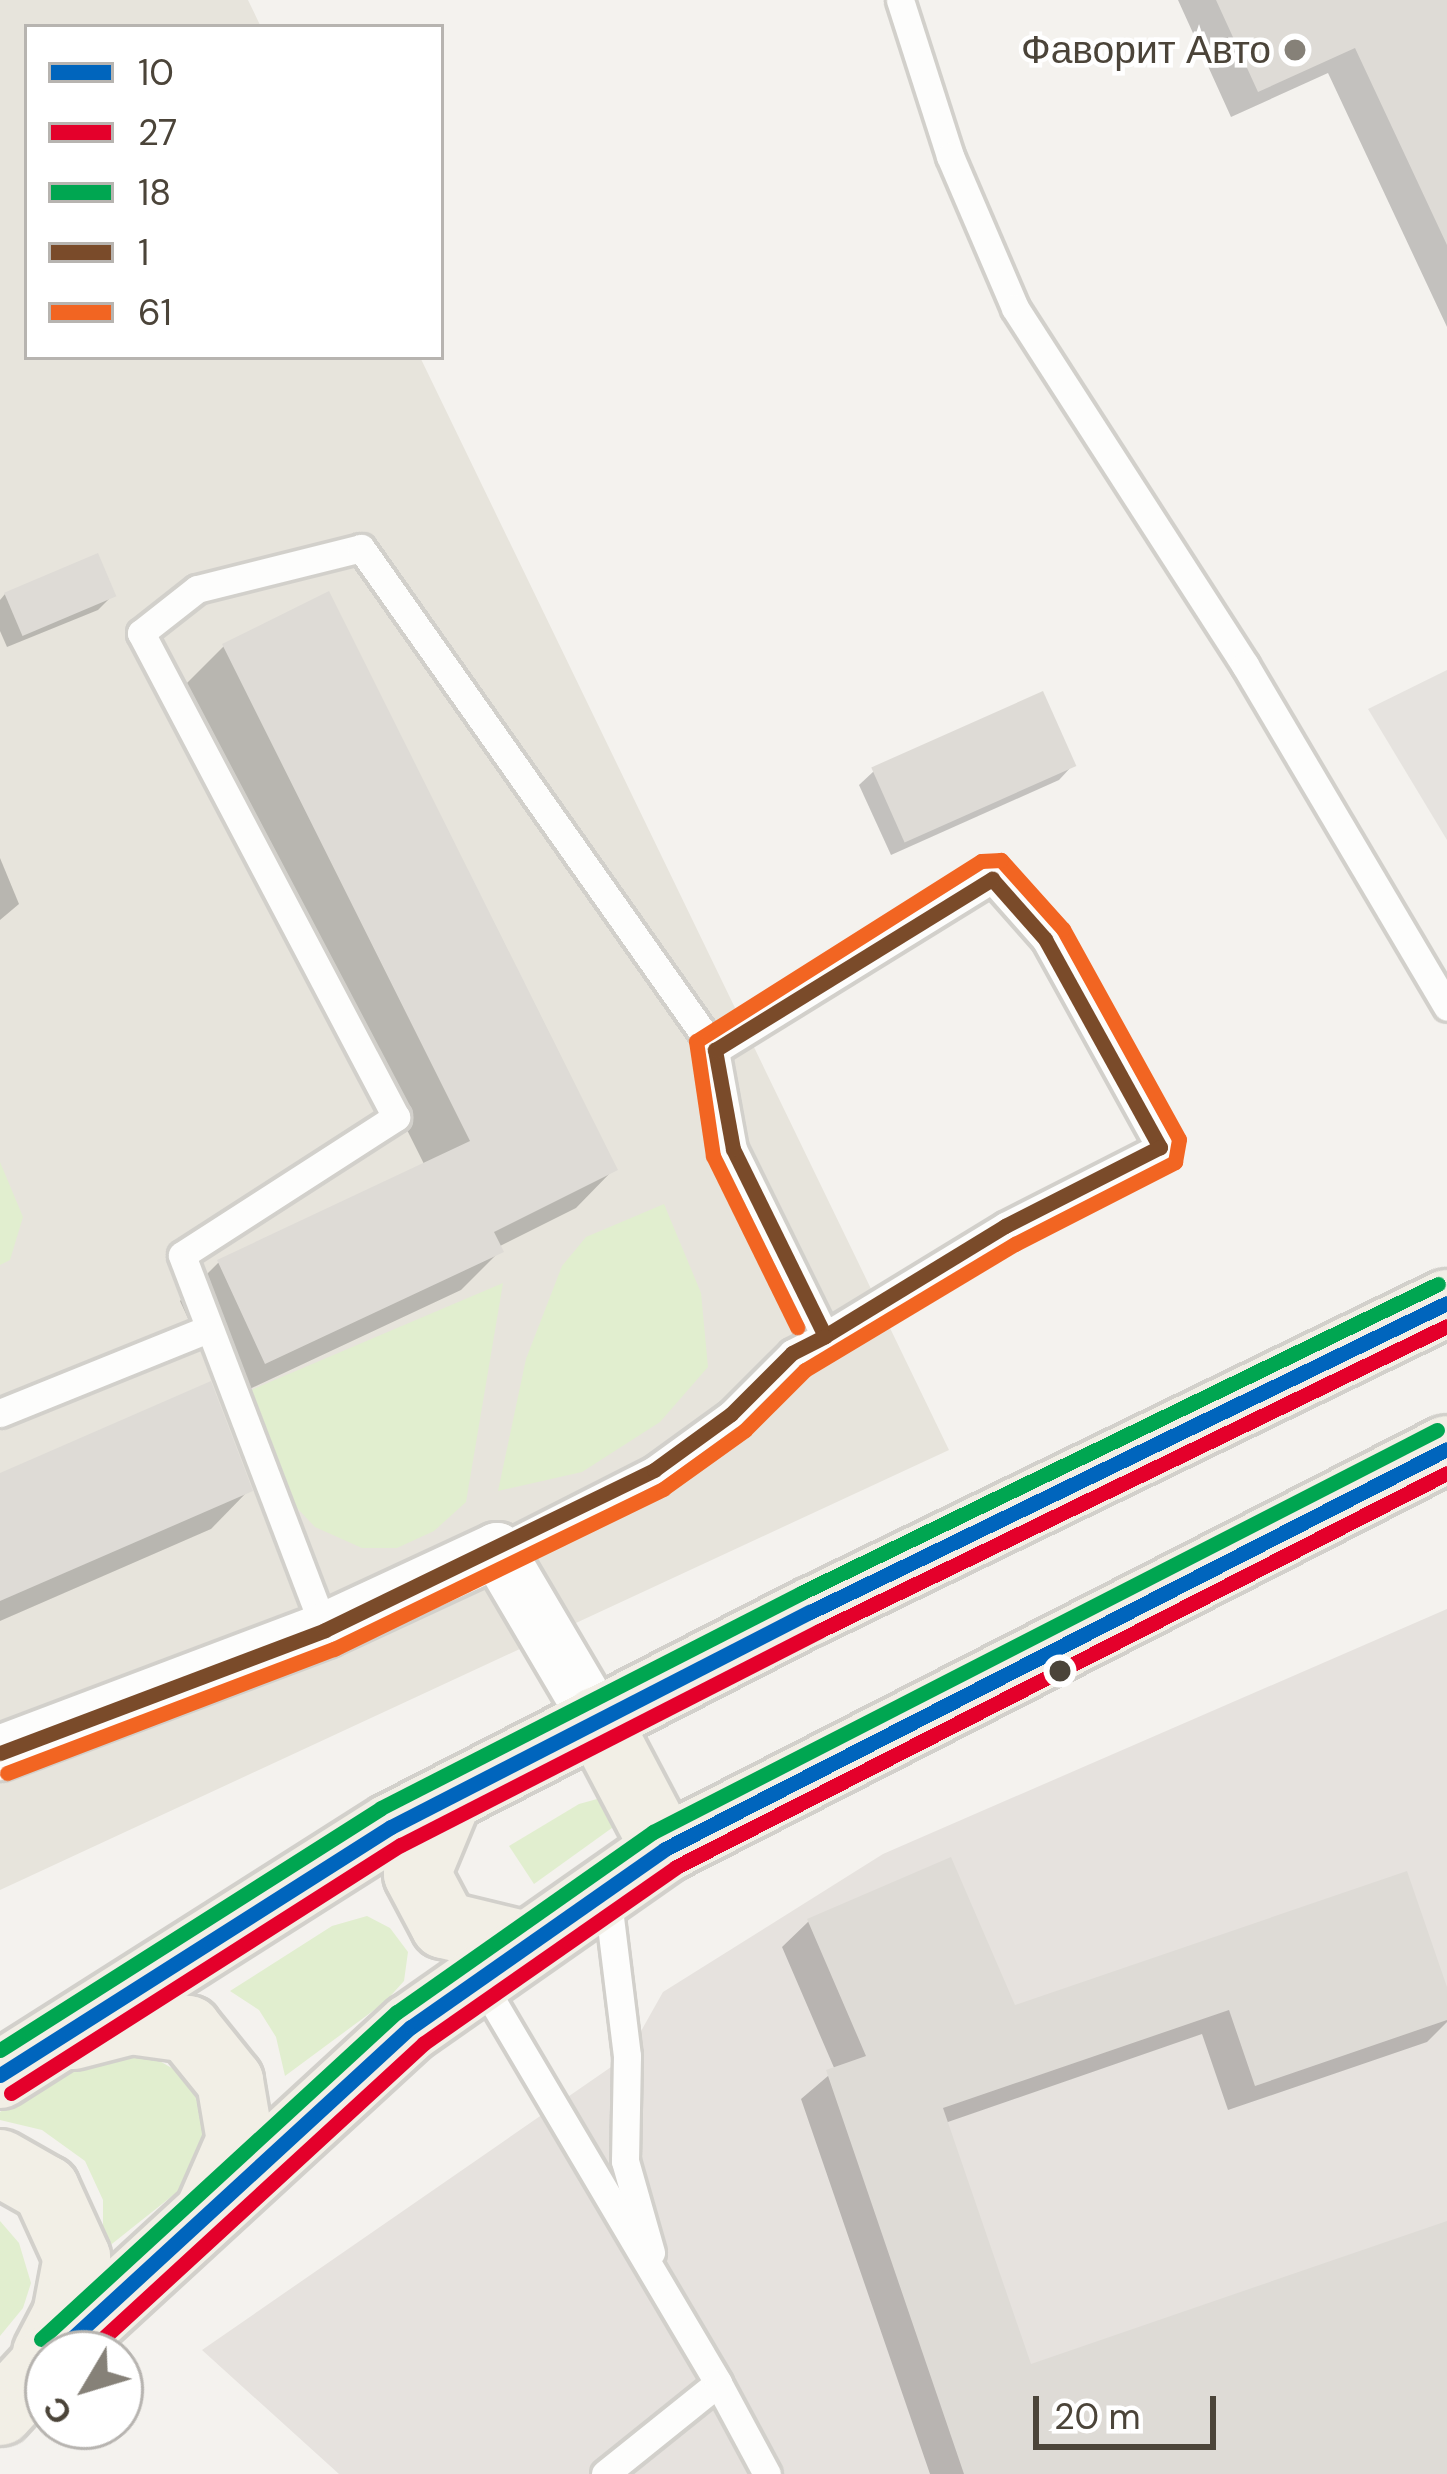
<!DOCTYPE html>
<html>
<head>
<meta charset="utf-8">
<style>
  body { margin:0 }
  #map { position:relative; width:1447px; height:2474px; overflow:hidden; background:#f4f2ee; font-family:"DM Sans",sans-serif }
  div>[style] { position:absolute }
  .residential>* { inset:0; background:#e7e4dc }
  .industrial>* { inset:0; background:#e6e2de }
  .green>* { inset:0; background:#e1eecf }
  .parking>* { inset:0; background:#e6e3df }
  .shadow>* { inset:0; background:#0003 }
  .building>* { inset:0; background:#dedbd6; transform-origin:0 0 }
  .roads { filter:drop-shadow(3px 0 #d2d0cb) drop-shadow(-3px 0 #d2d0cb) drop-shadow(0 3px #d2d0cb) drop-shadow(0 -3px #d2d0cb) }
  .lane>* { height:27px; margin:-13.5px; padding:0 13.5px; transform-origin:13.5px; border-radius:13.5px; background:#fdfdfc }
  .street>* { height:54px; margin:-27px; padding:0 27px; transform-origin:27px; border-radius:27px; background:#fdfdfc }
  .primary>* { height:66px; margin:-33px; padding:0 33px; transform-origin:33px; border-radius:33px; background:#f2efe6 }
  .bus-1>* { height:15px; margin:-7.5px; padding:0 7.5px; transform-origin:7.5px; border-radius:7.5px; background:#0065bd }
  .bus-2>* { height:15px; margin:-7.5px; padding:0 7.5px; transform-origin:7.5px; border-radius:7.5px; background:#e4002b }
  .bus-3>* { height:15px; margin:-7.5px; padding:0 7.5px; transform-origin:7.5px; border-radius:7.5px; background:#00a651 }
  .bus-4>* { height:15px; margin:-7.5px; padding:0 7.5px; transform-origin:7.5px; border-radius:7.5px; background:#7a4b2a }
  .bus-5>* { height:15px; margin:-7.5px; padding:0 7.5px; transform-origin:7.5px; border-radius:7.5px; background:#f26522 }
  .dots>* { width:33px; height:33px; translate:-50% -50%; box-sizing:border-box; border:6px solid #fff; border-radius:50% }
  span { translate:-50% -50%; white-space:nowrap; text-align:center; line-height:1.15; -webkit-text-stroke:9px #fff; paint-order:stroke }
  .poi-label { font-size:39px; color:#4b4439 }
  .right { translate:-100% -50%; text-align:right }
  .legend { position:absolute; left:24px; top:24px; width:420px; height:336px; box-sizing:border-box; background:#fff; border:3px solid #b7b4b0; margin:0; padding:15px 21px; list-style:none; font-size:36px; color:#4b4439 }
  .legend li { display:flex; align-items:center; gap:24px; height:60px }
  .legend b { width:60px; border:3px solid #b7b4b0 }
  .north { position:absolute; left:24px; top:2330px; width:120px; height:120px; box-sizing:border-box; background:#fff; border:3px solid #b7b4b0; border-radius:50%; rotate:232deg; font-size:33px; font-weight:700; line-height:48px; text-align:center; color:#4b4439 }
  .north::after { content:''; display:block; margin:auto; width:42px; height:54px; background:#868178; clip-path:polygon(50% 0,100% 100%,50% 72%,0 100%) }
  .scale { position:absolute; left:1033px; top:2396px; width:183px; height:54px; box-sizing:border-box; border:6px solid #4b4439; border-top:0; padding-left:15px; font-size:36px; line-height:42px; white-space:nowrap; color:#4b4439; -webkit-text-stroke:9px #fff; paint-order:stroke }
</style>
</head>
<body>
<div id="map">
  <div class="residential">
    <i style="clip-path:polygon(0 0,248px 0,261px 27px,27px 27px,27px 357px,420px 357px,949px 1450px,0 1890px)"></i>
  </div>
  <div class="industrial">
    <i style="clip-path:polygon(1447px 1609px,1447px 2474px,339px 2474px,202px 2350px,627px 2056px,663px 1992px,883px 1854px)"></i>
  </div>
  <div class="green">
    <i style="clip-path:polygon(0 1162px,23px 1217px,10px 1260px,0 1265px)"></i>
    <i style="clip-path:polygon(664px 1204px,701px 1293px,708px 1367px,660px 1422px,582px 1472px,498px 1491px,526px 1359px,562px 1266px,586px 1237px)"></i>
    <i style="clip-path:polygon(503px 1283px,466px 1502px,434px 1531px,397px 1548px,362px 1548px,315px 1527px,279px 1489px,244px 1393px)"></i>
    <i style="clip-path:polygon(608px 1796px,623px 1820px,534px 1884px,509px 1846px,579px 1804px)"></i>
    <i style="clip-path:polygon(367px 1916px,390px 1928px,408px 1952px,404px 1981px,385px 2002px,285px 2076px,276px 2037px,259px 2010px,230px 1991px,332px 1926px)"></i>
    <i style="clip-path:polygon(137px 2048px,189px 2078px,205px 2124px,201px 2173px,103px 2251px,103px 2200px,85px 2161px,42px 2130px,0 2120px,0 2112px,83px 2056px)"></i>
    <i style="clip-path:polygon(0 2221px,19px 2243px,31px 2283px,23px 2308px,0 2336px)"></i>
  </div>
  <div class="parking">
    <i style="clip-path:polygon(1447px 670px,1447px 840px,1368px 709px)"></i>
  </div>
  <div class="shadow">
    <i style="clip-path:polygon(1178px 0,1447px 0,1447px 327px,1328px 73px,1231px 117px)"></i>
    <i style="clip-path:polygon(5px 594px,113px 595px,98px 610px,7px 647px,0 631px,0 600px)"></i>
    <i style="clip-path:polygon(224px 646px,614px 1169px,576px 1208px,498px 1247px,500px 1251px,461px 1290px,226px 1400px,180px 1301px,218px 1263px,425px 1166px,185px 685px)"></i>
    <i style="clip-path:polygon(1073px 765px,1059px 780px,891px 855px,859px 785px,874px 771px)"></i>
    <i style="clip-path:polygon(0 858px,19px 904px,0 920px)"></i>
    <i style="clip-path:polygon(0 1477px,249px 1490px,211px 1529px,0 1621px)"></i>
    <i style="clip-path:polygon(809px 1921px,1014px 2009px,1447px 1997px,1447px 2022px,1427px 2042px,1228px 2110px,1202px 2034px,945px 2123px,1029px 2368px,1447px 2238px,1447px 2474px,930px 2474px,801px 2099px,835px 2070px,782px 1947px)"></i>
  </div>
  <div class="building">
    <i style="clip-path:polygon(1216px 0,1447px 0,1447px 245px,1355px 48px,1258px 92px)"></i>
    <i style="left:98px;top:553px;width:47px;height:102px;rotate:67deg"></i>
    <i style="clip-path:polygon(329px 591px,618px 1170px,494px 1232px,504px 1252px,265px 1364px,217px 1260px,470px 1141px,222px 644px)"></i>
    <i style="left:1043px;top:691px;width:82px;height:188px;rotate:66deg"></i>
    <i style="clip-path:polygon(211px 1381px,253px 1491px,0 1601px,0 1473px)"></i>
    <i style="clip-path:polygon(951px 1857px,1015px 2005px,1407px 1871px,1447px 1987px,1447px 2020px,1255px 2086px,1229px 2010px,943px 2108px,1031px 2364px,1447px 2221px,1447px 2474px,964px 2474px,826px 2070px,866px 2056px,807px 1919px)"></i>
  </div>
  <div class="roads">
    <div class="lane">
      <i style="left:900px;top:0;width:164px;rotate:72.2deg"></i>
      <i style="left:950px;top:156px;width:165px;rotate:66.8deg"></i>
      <i style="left:1015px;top:308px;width:425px;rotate:57.2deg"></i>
      <i style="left:1245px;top:665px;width:397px;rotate:59.4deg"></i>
      <i style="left:0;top:1413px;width:224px;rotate:-22deg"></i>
      <i style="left:497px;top:1550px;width:176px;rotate:-27deg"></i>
      <i style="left:654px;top:1470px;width:95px;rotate:-36deg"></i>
      <i style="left:731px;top:1414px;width:86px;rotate:-45deg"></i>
      <i style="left:792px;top:1353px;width:37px;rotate:-27deg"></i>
      <i style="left:825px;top:1336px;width:211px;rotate:-31.4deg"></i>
      <i style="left:1005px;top:1226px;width:174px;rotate:-27deg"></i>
      <i style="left:1160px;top:1147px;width:238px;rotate:-118.9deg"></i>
      <i style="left:1045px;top:939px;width:80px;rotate:-131.5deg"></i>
      <i style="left:992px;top:879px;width:326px;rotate:148.3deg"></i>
      <i style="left:715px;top:1050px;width:101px;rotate:79.7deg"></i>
      <i style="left:733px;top:1149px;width:208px;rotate:63.8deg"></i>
      <i style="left:325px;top:1630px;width:401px;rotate:-110.9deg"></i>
      <i style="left:182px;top:1255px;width:255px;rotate:-32.8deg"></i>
      <i style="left:396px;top:1117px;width:547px;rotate:-117.78deg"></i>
      <i style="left:141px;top:633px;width:71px;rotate:-38.2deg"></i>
      <i style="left:197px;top:589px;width:169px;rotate:-14deg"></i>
      <i style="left:361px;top:548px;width:614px;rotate:54.81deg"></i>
      <i style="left:607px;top:1893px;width:164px;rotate:83deg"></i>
      <i style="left:627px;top:2056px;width:105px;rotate:91.1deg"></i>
      <i style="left:625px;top:2161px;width:95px;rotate:74.1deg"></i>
      <i style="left:477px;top:1975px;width:474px;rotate:59.4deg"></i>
      <i style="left:718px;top:2383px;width:145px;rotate:141.2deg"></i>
      <i style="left:718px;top:2383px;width:103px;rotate:61.7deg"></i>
    </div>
    <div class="street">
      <i style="left:0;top:1753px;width:347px;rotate:-20.7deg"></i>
      <i style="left:325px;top:1630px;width:190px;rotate:-24.9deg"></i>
      <i style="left:497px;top:1550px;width:197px;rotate:59.5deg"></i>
    </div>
    <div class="primary">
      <i style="left:597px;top:1720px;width:146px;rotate:62.2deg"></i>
      <i style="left:448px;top:1799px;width:81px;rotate:112.5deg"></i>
      <i style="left:417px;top:1874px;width:58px;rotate:62.1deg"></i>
      <i style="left:444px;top:1925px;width:84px;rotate:13.7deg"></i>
      <i style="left:73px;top:2036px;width:60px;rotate:-14.5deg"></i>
      <i style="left:131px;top:2021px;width:58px;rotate:8deg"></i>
      <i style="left:188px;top:2029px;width:67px;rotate:51.1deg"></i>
      <i style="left:230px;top:2081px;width:60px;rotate:80.4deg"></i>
      <i style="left:240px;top:2140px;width:72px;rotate:113.7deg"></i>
      <i style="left:0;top:2075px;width:463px;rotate:-32.4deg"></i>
      <i style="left:391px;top:1827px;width:471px;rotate:-27.2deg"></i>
      <i style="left:810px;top:1612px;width:708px;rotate:-25.88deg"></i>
      <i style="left:0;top:2163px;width:53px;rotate:29.5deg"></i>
      <i style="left:46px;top:2189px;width:75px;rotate:65.5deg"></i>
      <i style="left:77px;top:2257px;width:59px;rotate:100.7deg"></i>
      <i style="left:66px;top:2315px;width:43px;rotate:117.8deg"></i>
      <i style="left:55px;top:2354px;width:483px;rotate:-42.6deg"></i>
      <i style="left:411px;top:2027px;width:310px;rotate:-35deg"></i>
      <i style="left:665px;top:1849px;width:878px;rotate:-27.09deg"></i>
      <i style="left:0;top:2412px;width:71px;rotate:-47.3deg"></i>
    </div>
  </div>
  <div class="bus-1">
    <i style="left:0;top:2075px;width:463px;rotate:-32.4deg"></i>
    <i style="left:391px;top:1827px;width:471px;rotate:-27.2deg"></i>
    <i style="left:810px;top:1612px;width:708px;rotate:-25.88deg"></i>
    <i style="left:55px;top:2354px;width:483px;rotate:-42.6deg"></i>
    <i style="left:411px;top:2027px;width:310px;rotate:-35deg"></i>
    <i style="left:665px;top:1849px;width:878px;rotate:-27.09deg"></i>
  </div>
  <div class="bus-2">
    <i style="left:11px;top:2093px;width:462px;rotate:-32.5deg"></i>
    <i style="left:401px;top:1845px;width:470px;rotate:-27.1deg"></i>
    <i style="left:819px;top:1631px;width:698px;rotate:-25.9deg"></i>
    <i style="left:86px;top:2354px;width:459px;rotate:-42.6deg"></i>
    <i style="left:424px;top:2043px;width:307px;rotate:-34.9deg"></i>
    <i style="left:676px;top:1867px;width:866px;rotate:-27.07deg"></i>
  </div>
  <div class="bus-3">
    <i style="left:0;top:2050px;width:451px;rotate:-32.4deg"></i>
    <i style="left:381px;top:1808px;width:472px;rotate:-27.1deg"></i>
    <i style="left:801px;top:1593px;width:708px;rotate:-25.88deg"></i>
    <i style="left:41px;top:2339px;width:483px;rotate:-42.6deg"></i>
    <i style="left:397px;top:2012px;width:313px;rotate:-35.1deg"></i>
    <i style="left:653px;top:1832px;width:881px;rotate:-27.15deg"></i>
  </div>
  <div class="bus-4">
    <i style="left:992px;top:879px;width:80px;rotate:48.5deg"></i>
    <i style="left:1045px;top:939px;width:238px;rotate:61.1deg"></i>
    <i style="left:1160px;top:1147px;width:174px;rotate:153deg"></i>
    <i style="left:1005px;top:1226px;width:211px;rotate:148.6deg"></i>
    <i style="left:825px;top:1336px;width:208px;rotate:-116.2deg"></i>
    <i style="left:733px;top:1149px;width:101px;rotate:-100.3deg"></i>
    <i style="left:715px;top:1050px;width:326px;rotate:-31.7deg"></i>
    <i style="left:0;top:1753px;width:347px;rotate:-20.7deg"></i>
    <i style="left:325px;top:1630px;width:366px;rotate:-25.9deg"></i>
    <i style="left:654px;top:1470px;width:95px;rotate:-36deg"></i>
    <i style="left:731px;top:1414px;width:86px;rotate:-45deg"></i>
    <i style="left:792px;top:1353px;width:37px;rotate:-27deg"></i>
  </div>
  <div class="bus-5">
    <i style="left:7px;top:1773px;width:350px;rotate:-20.8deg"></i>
    <i style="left:334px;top:1649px;width:366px;rotate:-25.9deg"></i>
    <i style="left:663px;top:1489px;width:101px;rotate:-35.7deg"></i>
    <i style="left:745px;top:1430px;width:85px;rotate:-45deg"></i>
    <i style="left:805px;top:1370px;width:245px;rotate:-31deg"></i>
    <i style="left:1015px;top:1244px;width:180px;rotate:-27.1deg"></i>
    <i style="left:1175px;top:1162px;width:23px;rotate:-80deg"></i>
    <i style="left:1179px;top:1139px;width:240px;rotate:-118.9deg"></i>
    <i style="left:1063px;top:929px;width:93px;rotate:-131.9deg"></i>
    <i style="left:1001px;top:860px;width:20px;rotate:177deg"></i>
    <i style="left:981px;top:861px;width:337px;rotate:147.7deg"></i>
    <i style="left:696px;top:1041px;width:116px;rotate:81.6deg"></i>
    <i style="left:713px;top:1156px;width:191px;rotate:63.8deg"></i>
  </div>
  <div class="dots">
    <i style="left:1295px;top:50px;background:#868178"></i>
    <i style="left:1060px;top:1671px;background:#4b4439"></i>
  </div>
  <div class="poi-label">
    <span class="right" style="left:1271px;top:50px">Фаворит Авто</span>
  </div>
  <ul class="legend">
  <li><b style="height:15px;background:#0065bd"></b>10</li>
  <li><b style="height:15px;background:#e4002b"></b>27</li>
  <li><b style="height:15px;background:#00a651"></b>18</li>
  <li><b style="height:15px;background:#7a4b2a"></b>1</li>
  <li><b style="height:15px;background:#f26522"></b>61</li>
  </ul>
  <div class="north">С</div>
  <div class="scale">20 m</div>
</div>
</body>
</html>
